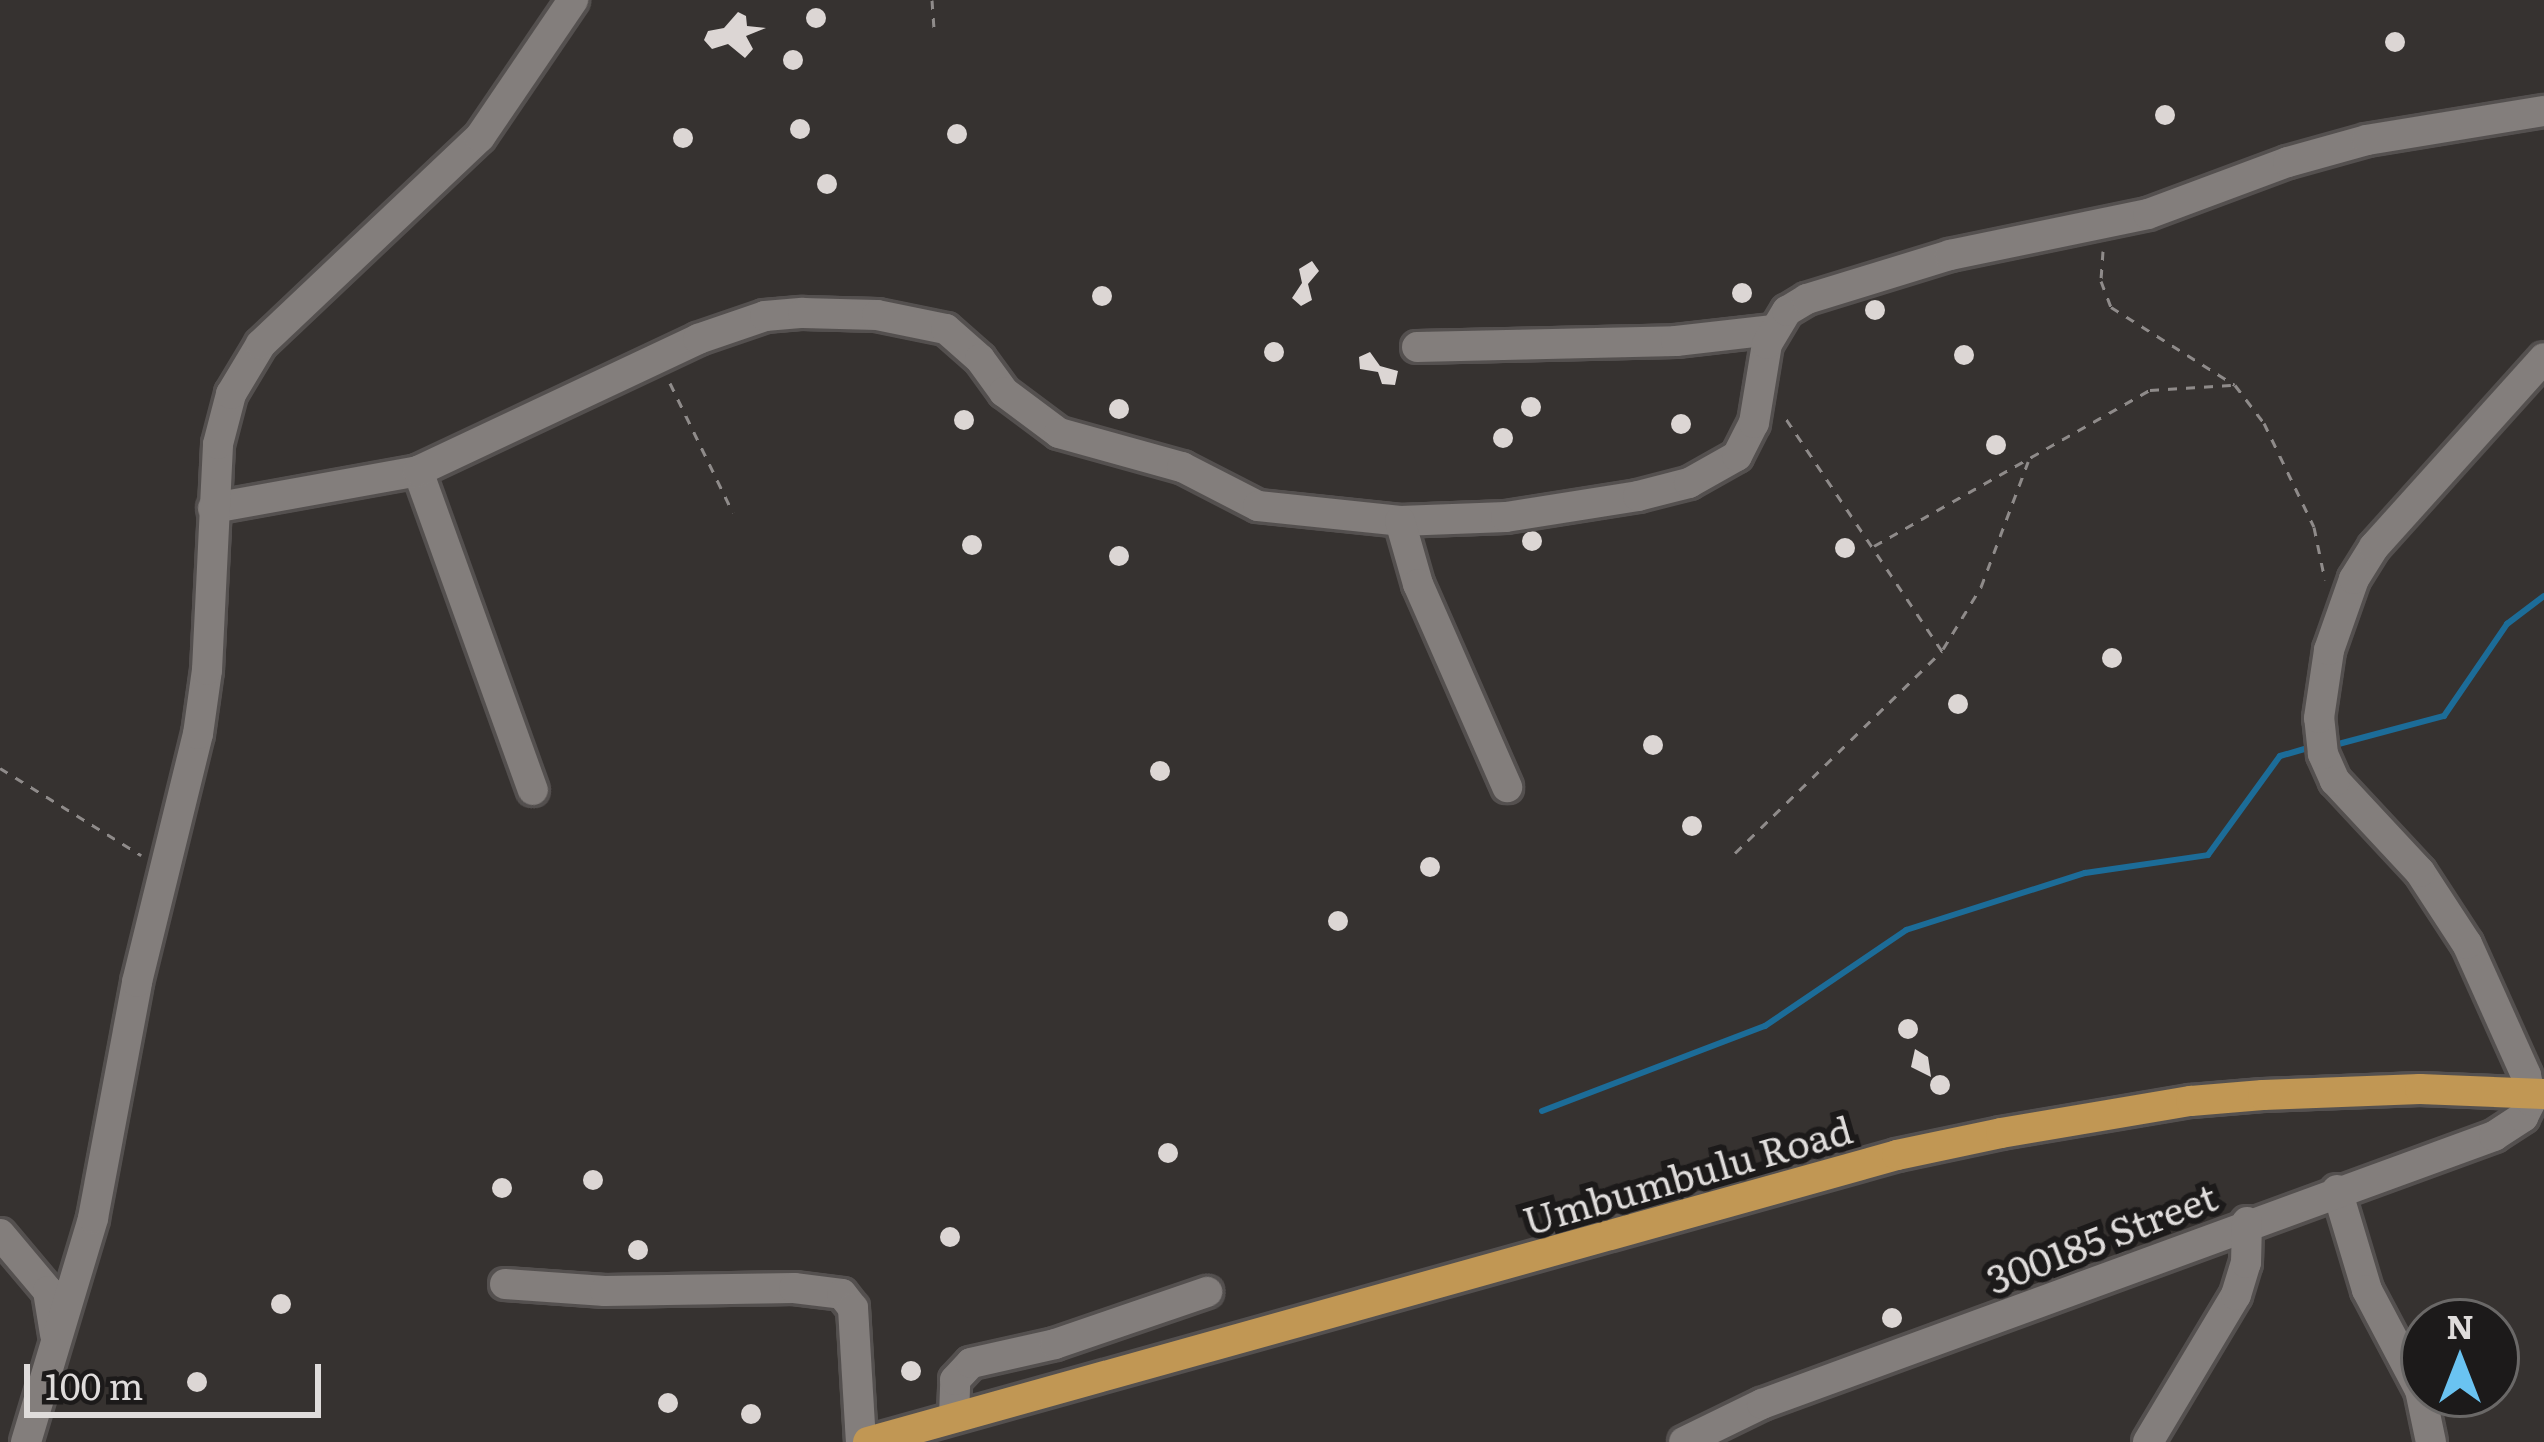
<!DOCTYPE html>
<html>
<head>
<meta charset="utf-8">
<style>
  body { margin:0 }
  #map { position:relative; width:2544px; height:1442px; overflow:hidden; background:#363230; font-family:Literata,serif }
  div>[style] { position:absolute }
  .stream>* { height:6px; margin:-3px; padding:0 3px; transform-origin:3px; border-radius:3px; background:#1c6c98 }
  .building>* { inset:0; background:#dcd6d4 }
  .round { border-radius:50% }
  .path>* { height:3px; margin-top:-1.5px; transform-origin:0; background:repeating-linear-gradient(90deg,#8f8b8a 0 9px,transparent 0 18px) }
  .roads { filter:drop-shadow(3px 0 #54504f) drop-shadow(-3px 0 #54504f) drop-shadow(0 3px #54504f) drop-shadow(0 -3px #54504f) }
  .minor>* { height:30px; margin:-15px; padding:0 15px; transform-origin:15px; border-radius:15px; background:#837e7c }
  .major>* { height:30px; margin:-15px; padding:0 15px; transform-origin:15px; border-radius:15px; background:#c19754 }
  span { translate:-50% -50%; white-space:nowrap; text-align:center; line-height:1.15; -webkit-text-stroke:12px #1c1a1a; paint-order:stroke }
  .street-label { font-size:39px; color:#dfdcdb }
  .north { position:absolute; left:2400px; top:1298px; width:120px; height:120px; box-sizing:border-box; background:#1c1a1a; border:3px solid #6a6867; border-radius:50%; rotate:0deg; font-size:33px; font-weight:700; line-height:48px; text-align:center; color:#dfdcdb }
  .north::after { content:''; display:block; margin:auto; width:42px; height:54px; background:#6ac3f1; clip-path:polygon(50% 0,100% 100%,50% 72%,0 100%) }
  .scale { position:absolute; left:24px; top:1364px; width:297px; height:54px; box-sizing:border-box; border:6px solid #dfdcdb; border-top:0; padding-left:15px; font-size:36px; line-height:42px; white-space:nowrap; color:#dfdcdb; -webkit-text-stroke:9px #1c1a1a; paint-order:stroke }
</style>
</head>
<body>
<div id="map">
  <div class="stream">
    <i style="left:2331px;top:746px;width:117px;rotate:-14.9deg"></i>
    <i style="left:2444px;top:716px;width:112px;rotate:-55.6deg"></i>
    <i style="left:2507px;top:624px;width:46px;rotate:-37.1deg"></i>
    <i style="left:1542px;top:1111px;width:239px;rotate:-20.9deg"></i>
    <i style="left:1765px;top:1026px;width:171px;rotate:-34.2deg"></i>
    <i style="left:1906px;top:930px;width:188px;rotate:-17.7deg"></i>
    <i style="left:2085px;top:873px;width:124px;rotate:-8.3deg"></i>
    <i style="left:2208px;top:855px;width:122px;rotate:-54deg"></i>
    <i style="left:2280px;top:756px;width:29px;rotate:-16deg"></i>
  </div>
  <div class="building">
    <i class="round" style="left:806px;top:8px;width:20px;height:20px"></i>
    <i style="clip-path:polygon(738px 12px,746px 16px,747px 26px,766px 28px,746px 36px,753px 49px,745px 58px,728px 44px,712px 49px,704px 40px,708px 31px,724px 28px)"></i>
    <i class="round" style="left:2385px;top:32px;width:20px;height:20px"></i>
    <i class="round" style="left:783px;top:50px;width:20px;height:20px"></i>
    <i class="round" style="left:2155px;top:105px;width:20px;height:20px"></i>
    <i class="round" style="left:790px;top:119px;width:20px;height:20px"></i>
    <i class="round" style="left:947px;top:124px;width:20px;height:20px"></i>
    <i class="round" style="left:673px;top:128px;width:20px;height:20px"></i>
    <i class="round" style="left:817px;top:174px;width:20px;height:20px"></i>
    <i style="clip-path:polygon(1312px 261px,1319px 271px,1308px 284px,1312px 300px,1301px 306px,1292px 298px,1302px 283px,1299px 269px)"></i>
    <i class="round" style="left:1732px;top:283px;width:20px;height:20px"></i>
    <i class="round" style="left:1092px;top:286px;width:20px;height:20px"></i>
    <i class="round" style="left:1865px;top:300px;width:20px;height:20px"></i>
    <i class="round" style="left:1264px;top:342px;width:20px;height:20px"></i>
    <i class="round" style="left:1954px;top:345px;width:20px;height:20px"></i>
    <i style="clip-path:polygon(1370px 352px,1380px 366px,1398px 371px,1395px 385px,1382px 384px,1378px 372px,1360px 369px,1359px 357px)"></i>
    <i class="round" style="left:1521px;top:397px;width:20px;height:20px"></i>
    <i class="round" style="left:1109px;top:399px;width:20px;height:20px"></i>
    <i class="round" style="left:954px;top:410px;width:20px;height:20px"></i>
    <i class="round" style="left:1671px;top:414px;width:20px;height:20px"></i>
    <i class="round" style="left:1493px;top:428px;width:20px;height:20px"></i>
    <i class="round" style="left:1986px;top:435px;width:20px;height:20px"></i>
    <i class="round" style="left:1522px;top:531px;width:20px;height:20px"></i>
    <i class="round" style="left:962px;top:535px;width:20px;height:20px"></i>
    <i class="round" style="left:1835px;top:538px;width:20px;height:20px"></i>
    <i class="round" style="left:1109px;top:546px;width:20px;height:20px"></i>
    <i class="round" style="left:2102px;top:648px;width:20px;height:20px"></i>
    <i class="round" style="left:1948px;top:694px;width:20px;height:20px"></i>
    <i class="round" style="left:1643px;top:735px;width:20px;height:20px"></i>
    <i class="round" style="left:1150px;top:761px;width:20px;height:20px"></i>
    <i class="round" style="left:1682px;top:816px;width:20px;height:20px"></i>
    <i class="round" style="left:1420px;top:857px;width:20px;height:20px"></i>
    <i class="round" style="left:1328px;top:911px;width:20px;height:20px"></i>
    <i class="round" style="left:1898px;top:1019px;width:20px;height:20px"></i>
    <i style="clip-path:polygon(1915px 1049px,1928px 1057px,1931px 1077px,1911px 1067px)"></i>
    <i class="round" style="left:1930px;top:1075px;width:20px;height:20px"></i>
    <i class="round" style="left:1158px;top:1143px;width:20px;height:20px"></i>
    <i class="round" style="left:583px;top:1170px;width:20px;height:20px"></i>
    <i class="round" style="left:492px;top:1178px;width:20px;height:20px"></i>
    <i class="round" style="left:940px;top:1227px;width:20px;height:20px"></i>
    <i class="round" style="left:628px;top:1240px;width:20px;height:20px"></i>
    <i class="round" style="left:271px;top:1294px;width:20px;height:20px"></i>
    <i class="round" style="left:1882px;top:1308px;width:20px;height:20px"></i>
    <i class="round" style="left:901px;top:1361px;width:20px;height:20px"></i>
    <i class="round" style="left:187px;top:1372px;width:20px;height:20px"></i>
    <i class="round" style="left:658px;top:1393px;width:20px;height:20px"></i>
    <i class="round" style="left:741px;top:1404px;width:20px;height:20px"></i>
  </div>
  <div class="path">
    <i style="left:932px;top:0;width:28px;rotate:86deg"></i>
    <i style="left:2103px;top:251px;width:30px;rotate:94deg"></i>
    <i style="left:2101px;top:281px;width:28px;rotate:69deg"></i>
    <i style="left:2111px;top:307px;width:146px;rotate:32.2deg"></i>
    <i style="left:2235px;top:385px;width:48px;rotate:52.7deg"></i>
    <i style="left:2264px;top:423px;width:115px;rotate:64.3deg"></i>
    <i style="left:2314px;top:527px;width:54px;rotate:78.3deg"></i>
    <i style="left:670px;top:383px;width:144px;rotate:64.1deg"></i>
    <i style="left:1874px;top:546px;width:317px;rotate:-29.5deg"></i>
    <i style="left:2150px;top:390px;width:81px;rotate:-3.5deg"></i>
    <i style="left:1943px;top:649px;width:73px;rotate:-58.5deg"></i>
    <i style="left:1981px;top:587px;width:134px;rotate:-69.4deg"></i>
    <i style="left:0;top:768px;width:166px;rotate:31.7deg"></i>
    <i style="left:1735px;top:853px;width:289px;rotate:-44.3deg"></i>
    <i style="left:1942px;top:651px;width:287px;rotate:-123.9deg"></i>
  </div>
  <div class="roads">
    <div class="minor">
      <i style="left:1417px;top:347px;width:259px;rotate:-1.3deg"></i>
      <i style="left:1676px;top:341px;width:98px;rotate:-6.5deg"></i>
      <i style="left:418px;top:471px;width:339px;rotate:70.2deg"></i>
      <i style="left:213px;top:508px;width:208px;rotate:-10.2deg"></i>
      <i style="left:418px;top:471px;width:310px;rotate:-25.2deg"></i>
      <i style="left:698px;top:339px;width:71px;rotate:-18.9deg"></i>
      <i style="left:765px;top:316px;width:38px;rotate:-5deg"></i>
      <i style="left:803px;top:313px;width:74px;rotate:1.5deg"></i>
      <i style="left:877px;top:315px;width:70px;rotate:11.5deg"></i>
      <i style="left:946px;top:329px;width:45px;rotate:41.4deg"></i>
      <i style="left:980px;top:359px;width:41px;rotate:54deg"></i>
      <i style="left:1004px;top:392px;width:69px;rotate:36.7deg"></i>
      <i style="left:1059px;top:433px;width:128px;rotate:15.5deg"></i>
      <i style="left:1182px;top:467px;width:85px;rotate:27.2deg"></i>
      <i style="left:1258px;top:506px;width:143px;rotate:6deg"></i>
      <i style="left:1400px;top:521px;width:106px;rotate:-2.2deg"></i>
      <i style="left:1506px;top:517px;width:134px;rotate:-9deg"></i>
      <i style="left:1638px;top:496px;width:53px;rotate:-14.3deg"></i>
      <i style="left:1689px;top:483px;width:55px;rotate:-29.4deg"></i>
      <i style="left:1737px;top:456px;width:37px;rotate:-63deg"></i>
      <i style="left:1754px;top:423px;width:80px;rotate:-80.7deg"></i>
      <i style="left:1767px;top:344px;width:39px;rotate:-59deg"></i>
      <i style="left:1787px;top:311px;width:23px;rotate:-31deg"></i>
      <i style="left:1807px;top:299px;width:150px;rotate:-17.1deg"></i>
      <i style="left:1950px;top:255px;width:202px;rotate:-11.7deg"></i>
      <i style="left:2148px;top:214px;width:149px;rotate:-20.4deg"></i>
      <i style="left:2288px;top:162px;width:82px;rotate:-15.6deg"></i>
      <i style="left:2367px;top:140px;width:179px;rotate:-9.3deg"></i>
      <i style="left:1400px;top:521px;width:66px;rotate:74.1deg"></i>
      <i style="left:1418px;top:584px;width:222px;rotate:66.3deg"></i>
      <i style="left:2337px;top:1190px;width:104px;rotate:73.3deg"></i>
      <i style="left:2367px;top:1290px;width:113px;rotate:62.1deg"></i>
      <i style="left:2420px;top:1390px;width:53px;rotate:78.1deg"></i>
      <i style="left:0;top:1234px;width:75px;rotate:49.9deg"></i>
      <i style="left:48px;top:1291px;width:44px;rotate:80.8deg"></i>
      <i style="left:505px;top:1284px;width:100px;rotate:4deg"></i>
      <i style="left:605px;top:1291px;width:189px;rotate:-0.9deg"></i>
      <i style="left:794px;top:1288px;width:48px;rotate:7.1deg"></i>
      <i style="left:842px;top:1294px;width:18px;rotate:52deg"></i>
      <i style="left:853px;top:1308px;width:134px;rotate:86.6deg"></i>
      <i style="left:954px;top:1417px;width:37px;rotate:-88deg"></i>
      <i style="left:955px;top:1380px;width:23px;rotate:-47deg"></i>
      <i style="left:971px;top:1363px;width:86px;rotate:-12.7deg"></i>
      <i style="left:1055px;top:1344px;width:161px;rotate:-18.9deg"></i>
      <i style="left:26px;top:1442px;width:234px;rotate:-73.3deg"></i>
      <i style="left:93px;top:1218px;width:240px;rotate:-79.4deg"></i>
      <i style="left:137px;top:982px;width:255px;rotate:-76.2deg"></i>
      <i style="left:198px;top:734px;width:65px;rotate:-82deg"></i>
      <i style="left:207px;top:670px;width:226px;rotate:-87.2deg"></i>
      <i style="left:218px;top:444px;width:52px;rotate:-75.4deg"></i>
      <i style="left:231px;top:394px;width:58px;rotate:-59deg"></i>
      <i style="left:261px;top:344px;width:301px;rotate:-43.4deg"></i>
      <i style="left:480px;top:137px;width:166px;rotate:-55.8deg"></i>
      <i style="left:1684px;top:1442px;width:87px;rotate:-26deg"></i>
      <i style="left:1762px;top:1404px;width:780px;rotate:-20.11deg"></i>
      <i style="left:2494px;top:1136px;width:35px;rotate:-33deg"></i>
      <i style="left:2523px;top:1117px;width:18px;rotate:-63deg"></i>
      <i style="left:2531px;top:1101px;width:26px;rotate:-101deg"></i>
      <i style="left:2526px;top:1075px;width:144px;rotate:-114.2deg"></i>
      <i style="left:2467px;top:944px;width:86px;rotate:-123.1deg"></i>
      <i style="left:2420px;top:872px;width:125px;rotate:-133deg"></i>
      <i style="left:2335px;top:781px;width:30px;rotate:-114deg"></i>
      <i style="left:2323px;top:754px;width:36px;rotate:-96deg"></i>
      <i style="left:2319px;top:718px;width:69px;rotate:-81.6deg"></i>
      <i style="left:2329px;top:650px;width:75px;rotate:-70.6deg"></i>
      <i style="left:2354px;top:579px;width:38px;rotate:-58deg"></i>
      <i style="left:2374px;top:547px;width:254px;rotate:-48deg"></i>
      <i style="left:2148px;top:1442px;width:171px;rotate:-59.1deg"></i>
      <i style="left:2236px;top:1295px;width:34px;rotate:-73deg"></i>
      <i style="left:2246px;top:1263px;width:41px;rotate:-88.6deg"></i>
    </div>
    <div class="major">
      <i style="left:868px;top:1442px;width:1068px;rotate:-15.58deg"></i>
      <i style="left:1897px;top:1155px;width:106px;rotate:-11.9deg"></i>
      <i style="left:2001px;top:1133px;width:193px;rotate:-9.6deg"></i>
      <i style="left:2191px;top:1101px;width:72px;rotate:-4.8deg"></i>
      <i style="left:2263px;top:1095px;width:157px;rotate:-2.2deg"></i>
      <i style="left:2420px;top:1089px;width:124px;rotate:2.3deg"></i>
    </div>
  </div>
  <div class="street-label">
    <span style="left:1687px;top:1173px;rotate:-16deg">Umbumbulu Road</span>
    <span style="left:2101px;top:1236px;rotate:-21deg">300185 Street</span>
  </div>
  <div class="north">N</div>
  <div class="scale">100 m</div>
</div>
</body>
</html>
